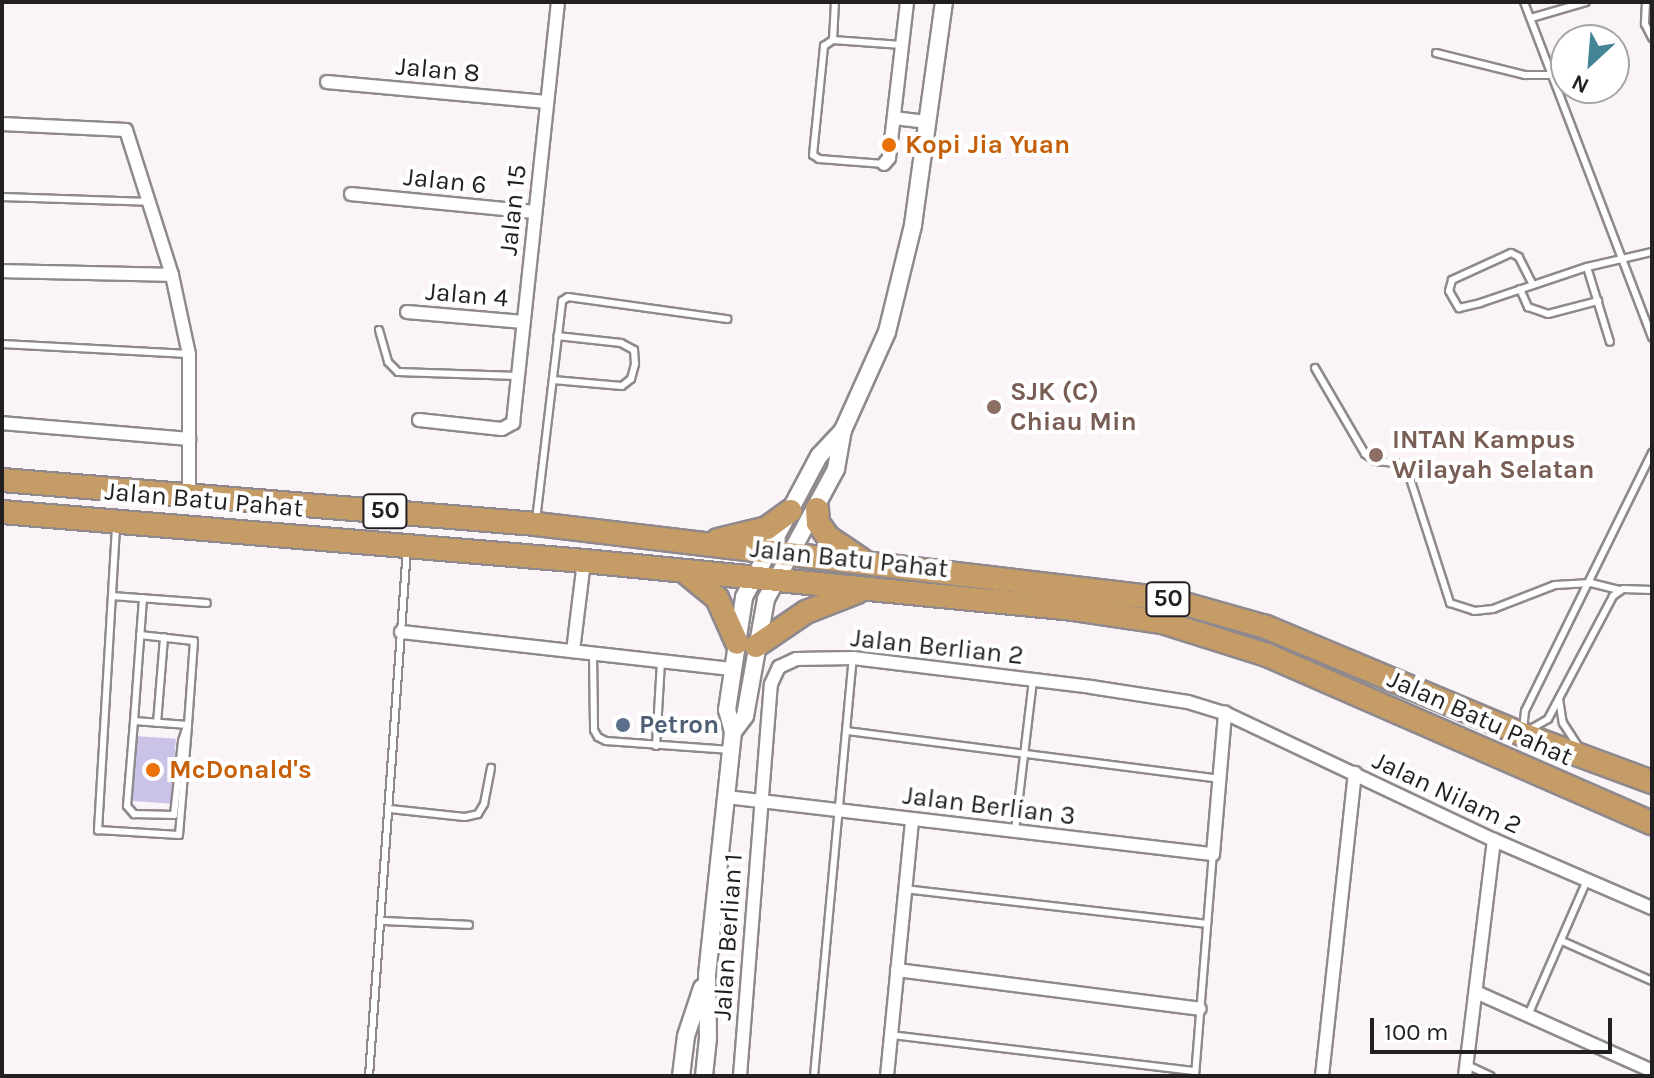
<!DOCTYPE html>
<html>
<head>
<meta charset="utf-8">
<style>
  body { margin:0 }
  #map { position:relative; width:1654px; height:1078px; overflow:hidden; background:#faf4f9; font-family:Karla,sans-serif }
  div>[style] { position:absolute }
  .building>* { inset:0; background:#cbc2e8; transform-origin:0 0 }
  .roads { filter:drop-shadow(2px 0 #8f898e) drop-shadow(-2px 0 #8f898e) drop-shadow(0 2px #8f898e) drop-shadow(0 -2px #8f898e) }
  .service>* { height:6px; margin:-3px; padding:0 3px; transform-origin:3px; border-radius:3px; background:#fff }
  .minor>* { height:12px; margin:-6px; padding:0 6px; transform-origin:6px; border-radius:6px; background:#fff }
  .tertiary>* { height:16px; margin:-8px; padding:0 8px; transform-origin:8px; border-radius:8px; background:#fff }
  .trunk>* { height:22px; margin:-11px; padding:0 11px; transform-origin:11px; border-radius:11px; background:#c69c66 }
  .dots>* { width:22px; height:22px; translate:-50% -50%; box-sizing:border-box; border:4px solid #fff; border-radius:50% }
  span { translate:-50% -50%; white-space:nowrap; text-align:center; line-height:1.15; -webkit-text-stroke:8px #fff; paint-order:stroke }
  .shield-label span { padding:2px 6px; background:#fff; border:2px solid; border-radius:6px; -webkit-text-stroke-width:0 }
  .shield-label { font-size:24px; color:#211f21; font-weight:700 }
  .street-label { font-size:26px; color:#211f21 }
  .food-label { font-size:26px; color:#c56008; font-weight:700 }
  .left { translate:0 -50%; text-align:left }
  .education-label { font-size:26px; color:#785e54; font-weight:700 }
  .service-label { font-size:26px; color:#4e5e75; font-weight:700 }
  .frame { position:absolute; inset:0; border:4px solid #211f21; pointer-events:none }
  .north { position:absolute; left:1550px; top:24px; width:80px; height:80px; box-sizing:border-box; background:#fff; border:2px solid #a6a5a6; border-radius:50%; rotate:206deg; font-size:22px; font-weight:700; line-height:32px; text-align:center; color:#211f21 }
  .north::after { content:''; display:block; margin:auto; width:28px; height:36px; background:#438496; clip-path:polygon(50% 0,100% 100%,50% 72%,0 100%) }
  .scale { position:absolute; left:1370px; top:1018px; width:242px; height:36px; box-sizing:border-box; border:4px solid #211f21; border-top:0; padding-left:10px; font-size:24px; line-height:28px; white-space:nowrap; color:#211f21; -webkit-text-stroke:6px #fff; paint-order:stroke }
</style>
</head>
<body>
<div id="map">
  <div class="building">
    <i style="left:135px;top:736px;width:41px;height:65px;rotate:4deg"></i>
  </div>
  <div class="roads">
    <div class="service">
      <i style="left:1524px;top:2px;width:359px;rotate:69.1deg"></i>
      <i style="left:1646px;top:2px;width:22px;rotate:93deg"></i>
      <i style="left:1645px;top:24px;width:16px;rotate:63deg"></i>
      <i style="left:1531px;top:18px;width:57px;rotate:-16.2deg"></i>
      <i style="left:833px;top:40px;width:38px;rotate:-87deg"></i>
      <i style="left:1436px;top:53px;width:92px;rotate:13.9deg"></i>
      <i style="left:1525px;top:75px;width:24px"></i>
      <i style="left:884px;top:164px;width:65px;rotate:-175.6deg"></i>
      <i style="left:819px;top:159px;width:7px;rotate:-146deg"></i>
      <i style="left:813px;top:155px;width:110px;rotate:-84.2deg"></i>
      <i style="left:824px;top:46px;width:11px;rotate:-34deg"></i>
      <i style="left:833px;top:40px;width:69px;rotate:4.1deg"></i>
      <i style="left:2px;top:197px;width:147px;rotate:1.9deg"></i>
      <i style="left:1587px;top:267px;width:78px;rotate:73deg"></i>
      <i style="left:1533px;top:285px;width:31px;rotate:-117deg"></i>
      <i style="left:1519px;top:257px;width:9px;rotate:-153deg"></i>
      <i style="left:1511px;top:253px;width:65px;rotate:155.4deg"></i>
      <i style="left:1452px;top:280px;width:11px;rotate:105deg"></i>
      <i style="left:1449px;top:291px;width:20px;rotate:60deg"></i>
      <i style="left:1459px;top:308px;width:22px;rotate:-13deg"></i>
      <i style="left:1480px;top:303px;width:113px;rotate:-18.6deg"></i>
      <i style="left:1587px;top:267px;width:67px;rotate:-13deg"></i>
      <i style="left:1520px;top:289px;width:20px;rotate:66deg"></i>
      <i style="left:1528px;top:307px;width:21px;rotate:19deg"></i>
      <i style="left:1548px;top:314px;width:52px;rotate:-14.6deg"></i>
      <i style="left:379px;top:330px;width:33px;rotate:74deg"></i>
      <i style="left:388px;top:362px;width:14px;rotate:45deg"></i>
      <i style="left:398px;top:372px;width:120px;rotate:1.9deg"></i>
      <i style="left:2px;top:344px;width:187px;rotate:3.1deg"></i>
      <i style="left:1315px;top:368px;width:99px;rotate:59.8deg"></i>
      <i style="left:1365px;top:454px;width:13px;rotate:32deg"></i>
      <i style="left:1376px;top:461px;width:20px;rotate:6deg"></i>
      <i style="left:1396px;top:463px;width:15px;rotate:37deg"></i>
      <i style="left:1408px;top:472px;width:138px;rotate:72.2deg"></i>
      <i style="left:1450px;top:603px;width:25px;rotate:18deg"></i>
      <i style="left:1474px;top:611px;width:19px;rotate:-6deg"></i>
      <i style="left:1493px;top:609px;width:66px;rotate:-21.2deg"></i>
      <i style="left:1555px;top:585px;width:36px;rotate:-3deg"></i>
      <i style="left:1591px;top:583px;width:29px;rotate:14deg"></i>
      <i style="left:553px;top:380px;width:69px;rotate:5deg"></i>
      <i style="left:622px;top:386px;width:11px;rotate:-38deg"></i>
      <i style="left:631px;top:379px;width:16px;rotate:-75deg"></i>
      <i style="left:635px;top:364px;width:14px;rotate:-94deg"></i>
      <i style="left:634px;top:350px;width:15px;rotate:-152deg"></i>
      <i style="left:621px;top:343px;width:64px;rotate:-173.8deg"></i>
      <i style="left:536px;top:520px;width:221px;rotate:-83.2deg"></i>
      <i style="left:562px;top:301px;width:7px;rotate:-34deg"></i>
      <i style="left:568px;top:297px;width:161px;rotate:7.9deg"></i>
      <i style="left:116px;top:527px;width:304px;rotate:93.4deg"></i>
      <i style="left:98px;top:830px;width:81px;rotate:3.5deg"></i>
      <i style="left:179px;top:835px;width:110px;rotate:-85.3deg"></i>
      <i style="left:112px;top:596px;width:95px;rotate:4.2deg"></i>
      <i style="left:140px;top:635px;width:54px;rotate:6.3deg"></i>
      <i style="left:194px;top:641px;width:84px;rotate:94.1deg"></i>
      <i style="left:188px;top:725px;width:54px;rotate:-175.8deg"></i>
      <i style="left:134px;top:721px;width:123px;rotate:-85.8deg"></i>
      <i style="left:593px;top:654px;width:76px;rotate:89.2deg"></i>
      <i style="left:594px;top:730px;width:8px;rotate:60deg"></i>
      <i style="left:598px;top:737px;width:9px;rotate:27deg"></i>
      <i style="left:606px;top:741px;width:125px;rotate:4.1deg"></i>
      <i style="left:1559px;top:699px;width:24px;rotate:81deg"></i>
      <i style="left:1563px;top:723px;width:27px;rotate:57deg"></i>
      <i style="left:134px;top:721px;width:85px;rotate:94.7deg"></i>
      <i style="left:127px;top:806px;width:11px;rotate:49deg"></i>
      <i style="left:134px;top:814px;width:40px;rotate:1.4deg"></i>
      <i style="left:174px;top:815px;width:74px;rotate:-83.8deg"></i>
      <i style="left:182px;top:741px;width:13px;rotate:-72deg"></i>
      <i style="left:157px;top:723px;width:86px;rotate:-85.3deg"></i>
      <i style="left:1523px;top:730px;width:19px;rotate:-84deg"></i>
      <i style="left:1525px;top:711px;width:288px;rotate:-63.8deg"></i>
      <i style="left:1529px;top:730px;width:22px;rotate:-30deg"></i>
      <i style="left:1548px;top:719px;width:139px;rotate:-62.1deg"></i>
      <i style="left:1613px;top:596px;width:12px;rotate:-35deg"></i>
      <i style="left:1623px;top:589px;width:29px;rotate:2deg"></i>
      <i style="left:847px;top:731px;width:376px;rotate:7.3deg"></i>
      <i style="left:656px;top:746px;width:84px;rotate:-86.6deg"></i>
      <i style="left:390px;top:809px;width:75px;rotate:6.1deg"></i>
      <i style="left:465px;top:817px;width:13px;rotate:-13deg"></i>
      <i style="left:478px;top:814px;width:12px;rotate:-59deg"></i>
      <i style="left:484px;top:804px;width:37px;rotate:-79deg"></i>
      <i style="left:1015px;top:831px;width:152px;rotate:-83.2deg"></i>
      <i style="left:905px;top:889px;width:304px;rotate:6.6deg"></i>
      <i style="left:382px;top:921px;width:87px;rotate:2.6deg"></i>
      <i style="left:1562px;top:941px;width:98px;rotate:24deg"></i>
      <i style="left:1529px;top:1013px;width:145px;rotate:-66.4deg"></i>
      <i style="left:891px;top:1035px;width:306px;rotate:6.8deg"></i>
      <i style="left:1467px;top:1065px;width:26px;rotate:25deg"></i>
      <i style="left:369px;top:1076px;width:528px;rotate:-85.88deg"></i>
      <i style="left:814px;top:1076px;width:420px;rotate:-84.7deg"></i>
      <i style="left:1195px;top:1076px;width:223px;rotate:-85.4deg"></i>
    </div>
    <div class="minor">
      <i style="left:327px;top:82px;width:220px;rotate:5.2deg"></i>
      <i style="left:894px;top:118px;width:34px;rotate:7deg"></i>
      <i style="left:2px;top:124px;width:124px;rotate:2.8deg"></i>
      <i style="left:126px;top:130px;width:152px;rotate:72.4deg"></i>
      <i style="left:172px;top:275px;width:81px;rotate:77.9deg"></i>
      <i style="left:189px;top:354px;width:140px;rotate:90deg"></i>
      <i style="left:884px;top:164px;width:8px;rotate:-50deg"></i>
      <i style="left:889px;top:158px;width:157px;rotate:-83.4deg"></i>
      <i style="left:351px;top:194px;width:184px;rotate:5.6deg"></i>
      <i style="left:2px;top:271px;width:170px;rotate:1.3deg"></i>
      <i style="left:407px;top:312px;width:117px;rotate:4.9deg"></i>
      <i style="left:419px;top:420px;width:83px;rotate:6.2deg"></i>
      <i style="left:502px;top:429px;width:13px;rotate:-29deg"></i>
      <i style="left:513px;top:423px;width:423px;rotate:-83.9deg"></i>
      <i style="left:2px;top:423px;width:188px;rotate:4.9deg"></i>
      <i style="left:401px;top:632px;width:333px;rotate:6.4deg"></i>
      <i style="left:573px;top:651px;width:91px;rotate:-83deg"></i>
      <i style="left:726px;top:797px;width:490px;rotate:6.7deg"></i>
      <i style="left:1213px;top:854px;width:142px;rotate:-85.1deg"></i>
      <i style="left:897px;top:970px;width:305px;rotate:7.3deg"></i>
      <i style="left:1478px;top:993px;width:191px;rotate:24.1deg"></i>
      <i style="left:740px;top:1076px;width:393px;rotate:-85.5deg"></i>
      <i style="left:771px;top:684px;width:19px;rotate:-65deg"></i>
      <i style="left:779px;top:667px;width:19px;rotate:-25deg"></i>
      <i style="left:796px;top:659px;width:57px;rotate:-1deg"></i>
      <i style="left:853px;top:658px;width:240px;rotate:6.9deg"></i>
      <i style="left:1091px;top:687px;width:98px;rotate:8.8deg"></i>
      <i style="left:1188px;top:702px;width:39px;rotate:17deg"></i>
      <i style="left:1225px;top:713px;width:297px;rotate:25.3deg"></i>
      <i style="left:1494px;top:840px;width:172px;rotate:23.3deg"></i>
      <i style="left:887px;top:1076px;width:258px;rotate:-84.4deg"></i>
      <i style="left:1322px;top:1076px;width:305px;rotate:-83.8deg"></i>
      <i style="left:1465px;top:1076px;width:238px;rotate:-83deg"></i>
    </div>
    <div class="tertiary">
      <i style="left:733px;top:732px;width:20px;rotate:-53deg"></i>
      <i style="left:745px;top:716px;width:119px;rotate:-79.8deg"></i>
      <i style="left:766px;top:599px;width:148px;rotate:-61.7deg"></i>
      <i style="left:836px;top:469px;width:40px;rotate:-80deg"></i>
      <i style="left:843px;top:430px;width:107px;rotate:-65.8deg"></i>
      <i style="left:887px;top:332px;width:110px;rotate:-76.3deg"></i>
      <i style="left:913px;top:225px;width:225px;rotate:-82.1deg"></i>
      <i style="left:681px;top:1076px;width:40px;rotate:-82.9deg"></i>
      <i style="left:686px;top:1036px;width:51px;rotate:-71.6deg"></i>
      <i style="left:704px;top:1076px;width:38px;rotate:-84deg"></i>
      <i style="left:708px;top:1038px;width:63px;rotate:-90.9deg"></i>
      <i style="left:707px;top:975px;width:244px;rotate:-83.9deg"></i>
      <i style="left:733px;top:732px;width:23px;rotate:-105deg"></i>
      <i style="left:727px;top:710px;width:114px;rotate:-81.4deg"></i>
      <i style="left:744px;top:597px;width:160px;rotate:-62deg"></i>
      <i style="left:819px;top:456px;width:35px;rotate:-47deg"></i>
    </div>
    <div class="trunk">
      <i style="left:2px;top:480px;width:536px;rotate:4.71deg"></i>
      <i style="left:536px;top:524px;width:635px;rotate:6.78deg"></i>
      <i style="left:1167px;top:599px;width:103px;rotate:15.8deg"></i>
      <i style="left:1266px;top:627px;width:277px;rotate:22.7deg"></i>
      <i style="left:1522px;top:734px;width:139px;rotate:20.3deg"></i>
      <i style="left:817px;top:509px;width:14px;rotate:86deg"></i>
      <i style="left:818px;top:523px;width:17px;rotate:54deg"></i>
      <i style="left:828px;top:537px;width:40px;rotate:34deg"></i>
      <i style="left:2px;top:512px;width:584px;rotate:4.81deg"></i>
      <i style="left:584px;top:561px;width:492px;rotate:5.6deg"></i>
      <i style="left:1074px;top:609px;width:89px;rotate:8.4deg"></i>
      <i style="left:1162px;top:622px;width:110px;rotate:17.4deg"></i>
      <i style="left:1267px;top:655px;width:420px;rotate:23.6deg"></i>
      <i style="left:718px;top:540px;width:50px;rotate:-13.8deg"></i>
      <i style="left:767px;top:528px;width:29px;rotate:-36deg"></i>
      <i style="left:685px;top:572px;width:41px;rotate:39.1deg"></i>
      <i style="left:717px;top:598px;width:49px;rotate:66deg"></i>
      <i style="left:756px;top:646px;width:60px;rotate:-34.2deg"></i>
      <i style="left:806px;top:612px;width:55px;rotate:-21.4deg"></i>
    </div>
  </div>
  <div class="dots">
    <i style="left:889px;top:145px;background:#e8710a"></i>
    <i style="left:994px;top:407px;background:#8d6e63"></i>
    <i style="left:1376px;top:455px;background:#8d6e63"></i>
    <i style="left:623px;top:725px;background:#5c6f8a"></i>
    <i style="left:153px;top:770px;background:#e8710a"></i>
  </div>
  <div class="shield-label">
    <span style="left:385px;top:511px">50</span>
    <span style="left:1168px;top:599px">50</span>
  </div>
  <div class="street-label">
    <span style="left:438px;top:70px;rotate:5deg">Jalan 8</span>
    <span style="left:445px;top:181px;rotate:6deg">Jalan 6</span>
    <span style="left:513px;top:210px;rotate:-84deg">Jalan 15</span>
    <span style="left:467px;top:295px;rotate:5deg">Jalan 4</span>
    <span style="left:204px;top:500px;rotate:5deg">Jalan Batu Pahat</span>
    <span style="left:849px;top:559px;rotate:6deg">Jalan Batu Pahat</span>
    <span style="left:937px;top:647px;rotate:6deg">Jalan Berlian 2</span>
    <span style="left:1480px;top:718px;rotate:24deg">Jalan Batu Pahat</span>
    <span style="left:1447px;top:793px;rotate:25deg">Jalan Nilam 2</span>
    <span style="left:989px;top:806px;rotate:7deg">Jalan Berlian 3</span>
    <span style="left:728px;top:937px;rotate:-86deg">Jalan Berlian 1</span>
  </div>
  <div class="food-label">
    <span class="left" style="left:905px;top:145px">Kopi Jia Yuan</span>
    <span class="left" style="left:169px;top:770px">McDonald's</span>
  </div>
  <div class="education-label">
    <span class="left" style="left:1010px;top:407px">SJK (C)<br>Chiau Min</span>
    <span class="left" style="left:1392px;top:455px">INTAN Kampus<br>Wilayah Selatan</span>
  </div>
  <div class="service-label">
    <span class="left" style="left:639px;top:725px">Petron</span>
  </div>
  <div class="frame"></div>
  <div class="north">N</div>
  <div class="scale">100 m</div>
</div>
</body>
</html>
